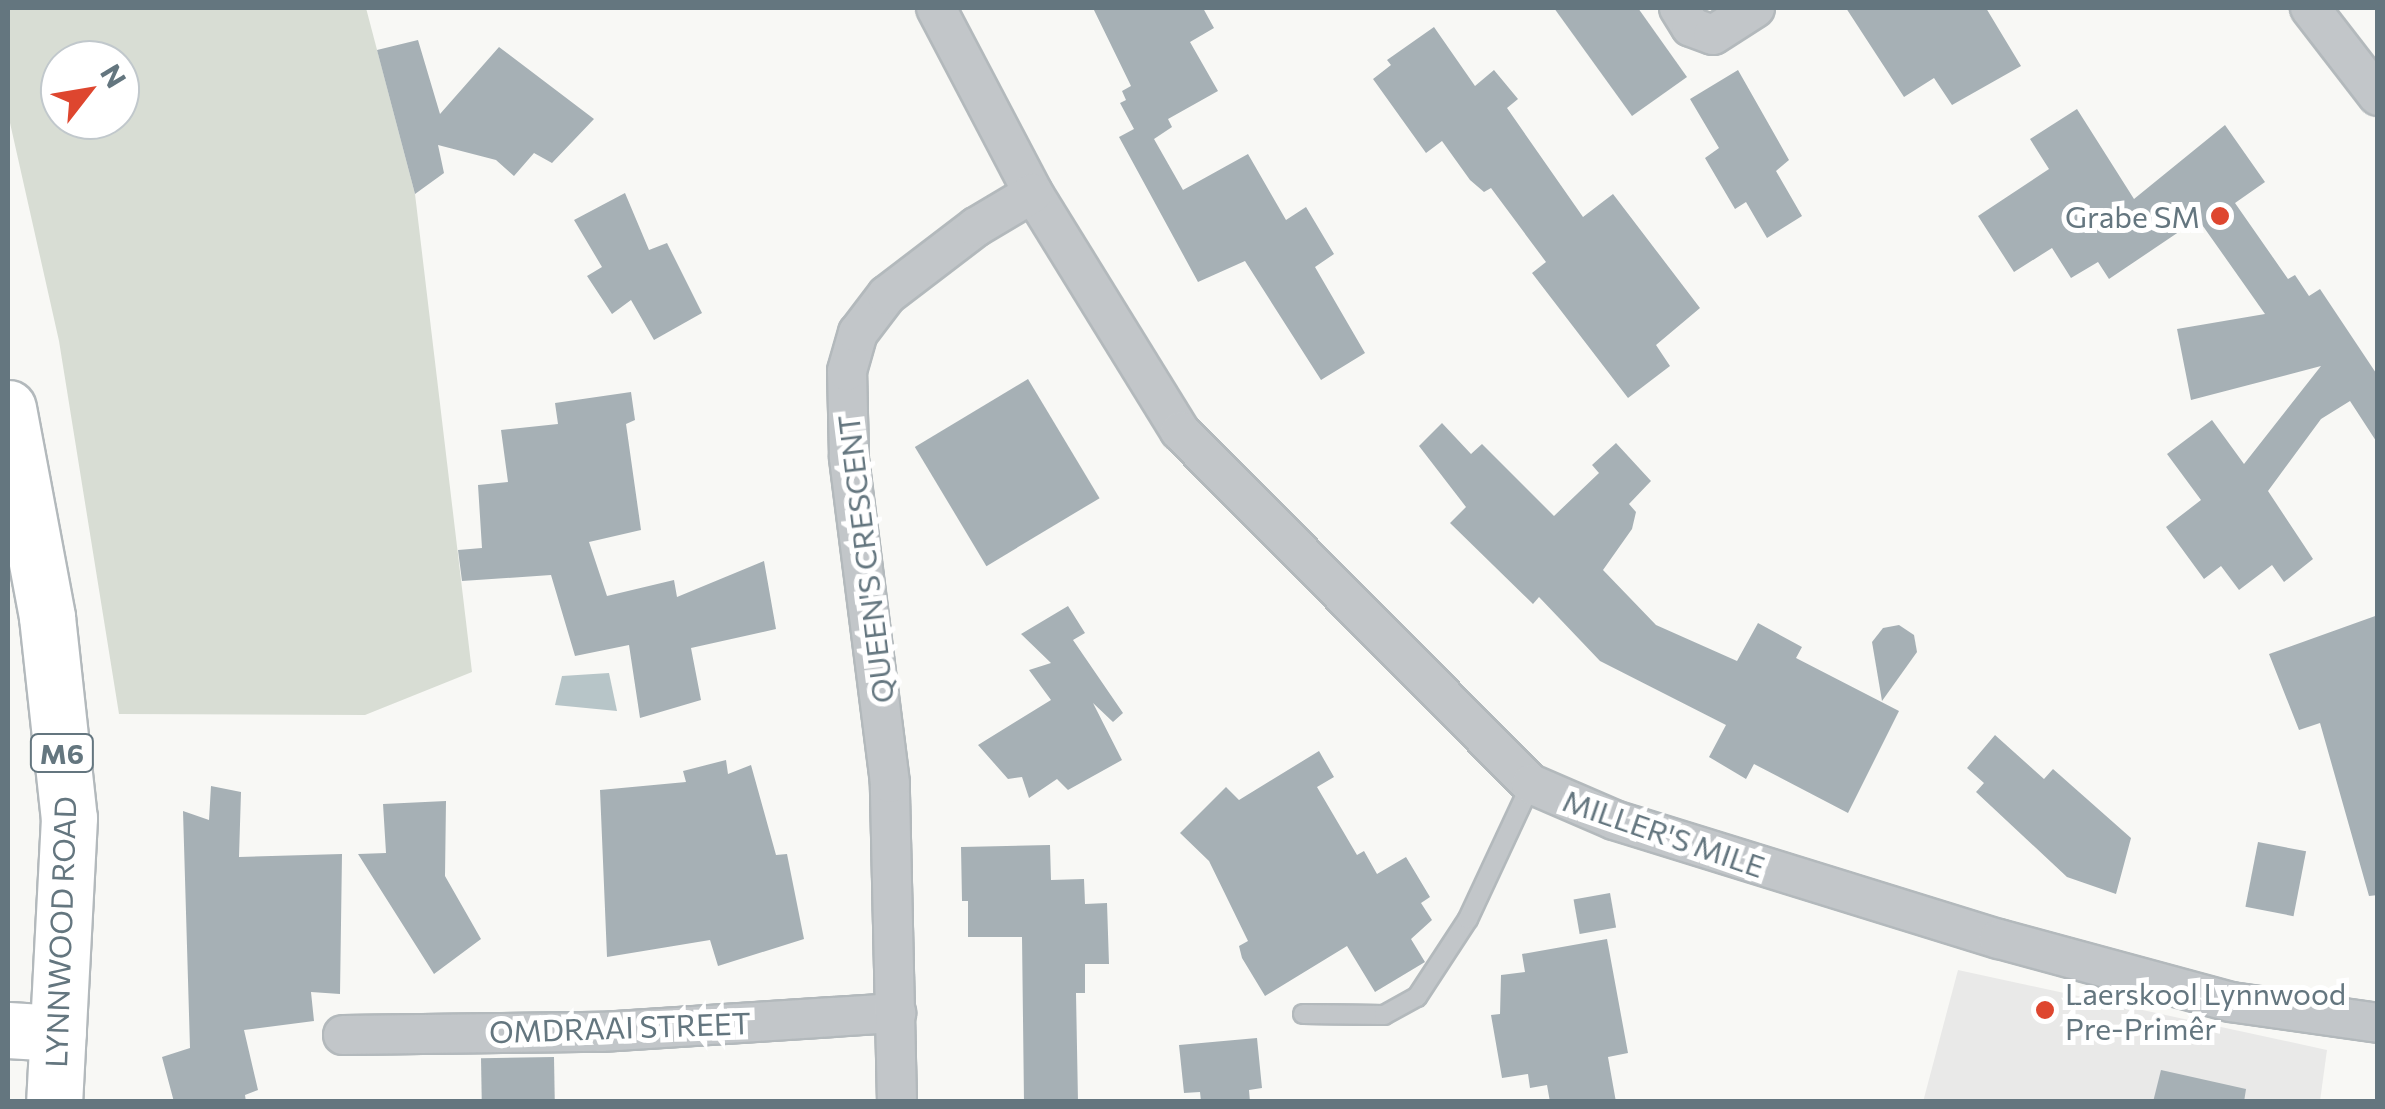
<!DOCTYPE html>
<html>
<head>
<meta charset="utf-8">
<style>
  body { margin:0 }
  #map { position:relative; width:2385px; height:1109px; overflow:hidden; background:#f8f8f5; font-family:Commissioner,sans-serif }
  div>[style] { position:absolute }
  .built>* { inset:0; background:#e9e9e8 }
  .green>* { inset:0; background:#d8ddd4 }
  .water>* { inset:0; background:#b7c5c8 }
  .building>* { inset:0; background:#a6b0b5; transform-origin:0 0 }
  .roads { filter:drop-shadow(2px 0 #b3b9bc) drop-shadow(-2px 0 #b3b9bc) drop-shadow(0 2px #b3b9bc) drop-shadow(0 -2px #b3b9bc) }
  .service>* { height:18px; margin:-9px; padding:0 9px; transform-origin:9px; border-radius:9px; background:#c2c6c9 }
  .minor>* { height:38px; margin:-19px; padding:0 19px; transform-origin:19px; border-radius:19px; background:#c2c6c9 }
  .primary>* { height:55px; margin:-27.5px; padding:0 27.5px; transform-origin:27.5px; border-radius:27.5px; background:#fff }
  .dots>* { width:28px; height:28px; translate:-50% -50%; box-sizing:border-box; border:5px solid #fff; border-radius:50% }
  span { translate:-50% -50%; white-space:nowrap; text-align:center; line-height:1.15; -webkit-text-stroke:10px #fff; paint-order:stroke }
  .shield-label span { padding:2px 8px; background:#fff; border:2px solid; border-radius:8px; -webkit-text-stroke-width:0 }
  .shield-label { font-size:28px; color:#64767f; font-weight:700 }
  .poi-label { font-size:30px; color:#64767f }
  .right { translate:-100% -50%; text-align:right }
  .left { translate:0 -50%; text-align:left }
  .street-label { font-size:30px; color:#64767f }
  .frame { position:absolute; inset:0; border:10px solid #64767f; pointer-events:none }
  .north { position:absolute; left:40px; top:40px; width:100px; height:100px; box-sizing:border-box; background:#fff; border:2px solid #c1c8cc; border-radius:50%; rotate:59deg; font-size:28px; font-weight:700; line-height:40px; text-align:center; color:#64767f }
  .north::after { content:''; display:block; margin:auto; width:35px; height:45px; background:#de462f; clip-path:polygon(50% 0,100% 100%,50% 72%,0 100%) }
</style>
</head>
<body>
<div id="map">
  <div class="built">
    <i style="clip-path:polygon(1958px 970px,2327px 1050px,2320px 1101px,1923px 1102px)"></i>
  </div>
  <div class="green">
    <i style="clip-path:polygon(evenodd,8px 8px,366px 8px,415px 194px,472px 672px,365px 715px,119px 714px,59px 341px,8px 114px,8px 8px,60px 60px,120px 60px,120px 120px,60px 120px,60px 60px)"></i>
  </div>
  <div class="water">
    <i style="clip-path:polygon(609px 673px,617px 711px,555px 705px,562px 676px)"></i>
  </div>
  <div class="building">
    <i style="clip-path:polygon(1093px 8px,1203px 8px,1214px 28px,1190px 42px,1218px 91px,1168px 119px,1172px 127px,1154px 139px,1183px 190px,1248px 154px,1286px 220px,1306px 207px,1334px 254px,1315px 267px,1365px 353px,1321px 380px,1245px 261px,1198px 282px,1119px 137px,1134px 129px,1120px 103px,1126px 100px,1122px 91px,1131px 86px)"></i>
    <i style="clip-path:polygon(1554px 8px,1638px 8px,1687px 77px,1632px 116px)"></i>
    <i style="clip-path:polygon(1846px 8px,1986px 8px,2021px 66px,1952px 105px,1934px 78px,1904px 97px)"></i>
    <i style="clip-path:polygon(1434px 27px,1475px 86px,1494px 70px,1518px 99px,1507px 108px,1583px 217px,1613px 194px,1700px 308px,1656px 345px,1670px 366px,1628px 398px,1532px 273px,1546px 262px,1491px 188px,1484px 192px,1470px 180px,1442px 141px,1426px 153px,1373px 79px,1391px 65px,1387px 60px)"></i>
    <i style="clip-path:polygon(418px 40px,440px 114px,499px 47px,594px 119px,552px 163px,534px 153px,514px 176px,496px 160px,438px 145px,444px 173px,415px 194px,377px 50px)"></i>
    <i style="clip-path:polygon(1738px 70px,1789px 160px,1776px 171px,1802px 216px,1767px 238px,1746px 202px,1735px 209px,1705px 158px,1719px 148px,1690px 99px)"></i>
    <i style="clip-path:polygon(2077px 109px,2134px 199px,2225px 125px,2265px 182px,2235px 203px,2288px 279px,2295px 275px,2309px 296px,2320px 289px,2378px 376px,2378px 444px,2350px 401px,2321px 419px,2268px 491px,2313px 559px,2284px 582px,2272px 565px,2239px 590px,2221px 566px,2204px 579px,2166px 527px,2201px 500px,2167px 454px,2212px 420px,2244px 464px,2321px 366px,2191px 400px,2177px 329px,2265px 314px,2198px 219px,2109px 279px,2098px 262px,2071px 278px,2052px 248px,2014px 272px,1978px 216px,2049px 169px,2030px 139px)"></i>
    <i style="clip-path:polygon(625px 193px,649px 250px,667px 243px,702px 313px,654px 340px,631px 300px,612px 314px,587px 276px,602px 267px,574px 220px)"></i>
    <i style="left:1028px;top:379px;width:139px;height:132px;rotate:59deg"></i>
    <i style="clip-path:polygon(631px 392px,635px 420px,626px 424px,641px 530px,589px 542px,607px 596px,674px 580px,677px 597px,764px 561px,776px 629px,691px 648px,701px 700px,640px 718px,629px 645px,575px 656px,551px 575px,462px 581px,458px 550px,482px 548px,478px 485px,508px 482px,501px 430px,558px 424px,555px 403px)"></i>
    <i style="clip-path:polygon(1442px 423px,1471px 454px,1482px 444px,1554px 516px,1599px 473px,1592px 465px,1616px 443px,1651px 481px,1629px 504px,1636px 512px,1632px 529px,1603px 570px,1656px 625px,1737px 661px,1758px 623px,1802px 647px,1796px 658px,1899px 711px,1848px 813px,1754px 764px,1746px 779px,1709px 757px,1726px 725px,1600px 661px,1539px 597px,1533px 604px,1450px 523px,1466px 507px,1419px 446px)"></i>
    <i style="clip-path:polygon(1068px 606px,1085px 633px,1073px 640px,1123px 713px,1113px 722px,1093px 703px,1122px 760px,1068px 790px,1057px 779px,1029px 798px,1022px 777px,1008px 779px,978px 745px,1051px 700px,1029px 670px,1051px 663px,1021px 634px)"></i>
    <i style="clip-path:polygon(2378px 615px,2378px 895px,2369px 896px,2320px 723px,2299px 730px,2269px 654px)"></i>
    <i style="clip-path:polygon(1899px 625px,1914px 635px,1917px 652px,1882px 701px,1872px 642px,1883px 628px)"></i>
    <i style="clip-path:polygon(1995px 735px,2044px 779px,2053px 769px,2131px 838px,2116px 894px,2067px 877px,1976px 792px,1984px 783px,1967px 768px)"></i>
    <i style="clip-path:polygon(1319px 751px,1334px 777px,1317px 787px,1357px 855px,1364px 851px,1377px 874px,1406px 857px,1430px 897px,1421px 903px,1432px 920px,1411px 939px,1425px 962px,1375px 992px,1347px 946px,1265px 996px,1242px 958px,1239px 946px,1248px 941px,1209px 861px,1180px 833px,1226px 787px,1239px 800px)"></i>
    <i style="clip-path:polygon(726px 760px,728px 774px,751px 765px,776px 855px,787px 854px,804px 939px,718px 966px,710px 940px,607px 957px,600px 790px,686px 782px,683px 771px)"></i>
    <i style="clip-path:polygon(211px 786px,241px 792px,239px 857px,342px 854px,340px 994px,311px 992px,314px 1021px,244px 1030px,258px 1090px,245px 1095px,246px 1102px,174px 1102px,162px 1057px,190px 1048px,183px 811px,209px 820px)"></i>
    <i style="clip-path:polygon(446px 801px,445px 876px,481px 939px,434px 974px,358px 854px,386px 853px,383px 804px)"></i>
    <i style="left:2258px;top:842px;width:49px;height:66px;rotate:11deg"></i>
    <i style="clip-path:polygon(1050px 845px,1051px 880px,1084px 879px,1085px 904px,1107px 903px,1109px 964px,1085px 964px,1085px 993px,1076px 993px,1078px 1102px,1024px 1102px,1022px 937px,968px 937px,968px 901px,962px 901px,961px 847px)"></i>
    <i style="left:1610px;top:893px;width:35px;height:37px;rotate:80deg"></i>
    <i style="clip-path:polygon(1607px 939px,1628px 1053px,1608px 1057px,1616px 1102px,1550px 1102px,1547px 1085px,1530px 1088px,1528px 1074px,1502px 1078px,1491px 1015px,1500px 1014px,1501px 975px,1525px 972px,1522px 954px)"></i>
    <i style="clip-path:polygon(1257px 1038px,1262px 1088px,1249px 1090px,1250px 1102px,1201px 1102px,1200px 1092px,1184px 1093px,1179px 1045px)"></i>
    <i style="left:554px;top:1057px;width:45px;height:73px;rotate:89deg"></i>
    <i style="clip-path:polygon(2161px 1070px,2246px 1089px,2244px 1102px,2153px 1102px)"></i>
  </div>
  <div class="roads">
    <div class="service">
      <i style="left:1303px;top:1014px;width:81px;rotate:0.7deg"></i>
      <i style="left:1384px;top:1015px;width:38px;rotate:-29deg"></i>
      <i style="left:1417px;top:997px;width:93px;rotate:-56.8deg"></i>
      <i style="left:1468px;top:919px;width:149px;rotate:-65deg"></i>
    </div>
    <div class="minor">
      <i style="left:936px;top:8px;width:209px;rotate:62.3deg"></i>
      <i style="left:1033px;top:193px;width:280px;rotate:58.3deg"></i>
      <i style="left:1180px;top:431px;width:498px;rotate:45.2deg"></i>
      <i style="left:1531px;top:784px;width:90px;rotate:23.4deg"></i>
      <i style="left:1614px;top:820px;width:403px;rotate:17.2deg"></i>
      <i style="left:1999px;top:939px;width:240px;rotate:15.2deg"></i>
      <i style="left:2231px;top:1002px;width:148px;rotate:8.1deg"></i>
      <i style="left:1679px;top:8px;width:22px;rotate:58deg"></i>
      <i style="left:1691px;top:27px;width:23px;rotate:20deg"></i>
      <i style="left:1713px;top:35px;width:50px;rotate:-32.7deg"></i>
      <i style="left:2310px;top:8px;width:111px;rotate:52.3deg"></i>
      <i style="left:343px;top:1035px;width:258px;rotate:-0.7deg"></i>
      <i style="left:601px;top:1032px;width:296px;rotate:-3.7deg"></i>
      <i style="left:897px;top:1102px;width:319px;rotate:-91.3deg"></i>
      <i style="left:890px;top:783px;width:329px;rotate:-97.2deg"></i>
      <i style="left:849px;top:457px;width:86px;rotate:-91.3deg"></i>
      <i style="left:847px;top:371px;width:40px;rotate:-74deg"></i>
      <i style="left:858px;top:333px;width:48px;rotate:-52.7deg"></i>
      <i style="left:887px;top:295px;width:112px;rotate:-37.4deg"></i>
      <i style="left:976px;top:227px;width:66px;rotate:-30.8deg"></i>
    </div>
    <div class="primary">
      <i style="left:8px;top:408px;width:213px;rotate:79.4deg"></i>
      <i style="left:47px;top:617px;width:202px;rotate:83.8deg"></i>
      <i style="left:69px;top:818px;width:284px;rotate:93deg"></i>
      <i style="left:8px;top:1030px;width:50px;rotate:3.4deg"></i>
    </div>
  </div>
  <div class="dots">
    <i style="left:2220px;top:216px;background:#de462f"></i>
    <i style="left:2045px;top:1010px;background:#de462f"></i>
  </div>
  <div class="shield-label">
    <span style="left:62px;top:753px">M6</span>
  </div>
  <div class="poi-label">
    <span class="right" style="left:2200px;top:216px">Grabe SM</span>
    <span class="left" style="left:2065px;top:1010px">Laerskool Lynnwood<br>Pre-Primêr</span>
  </div>
  <div class="street-label">
    <span style="left:865px;top:559px;rotate:-97deg">QUEEN'S CRESCENT</span>
    <span style="left:1664px;top:833px;rotate:19deg">MILLER'S MILE</span>
    <span style="left:60px;top:932px;rotate:-88deg">LYNNWOOD ROAD</span>
    <span style="left:620px;top:1027px;rotate:-2deg">OMDRAAI STREET</span>
  </div>
  <div class="frame"></div>
  <div class="north">N</div>
</div>
</body>
</html>
